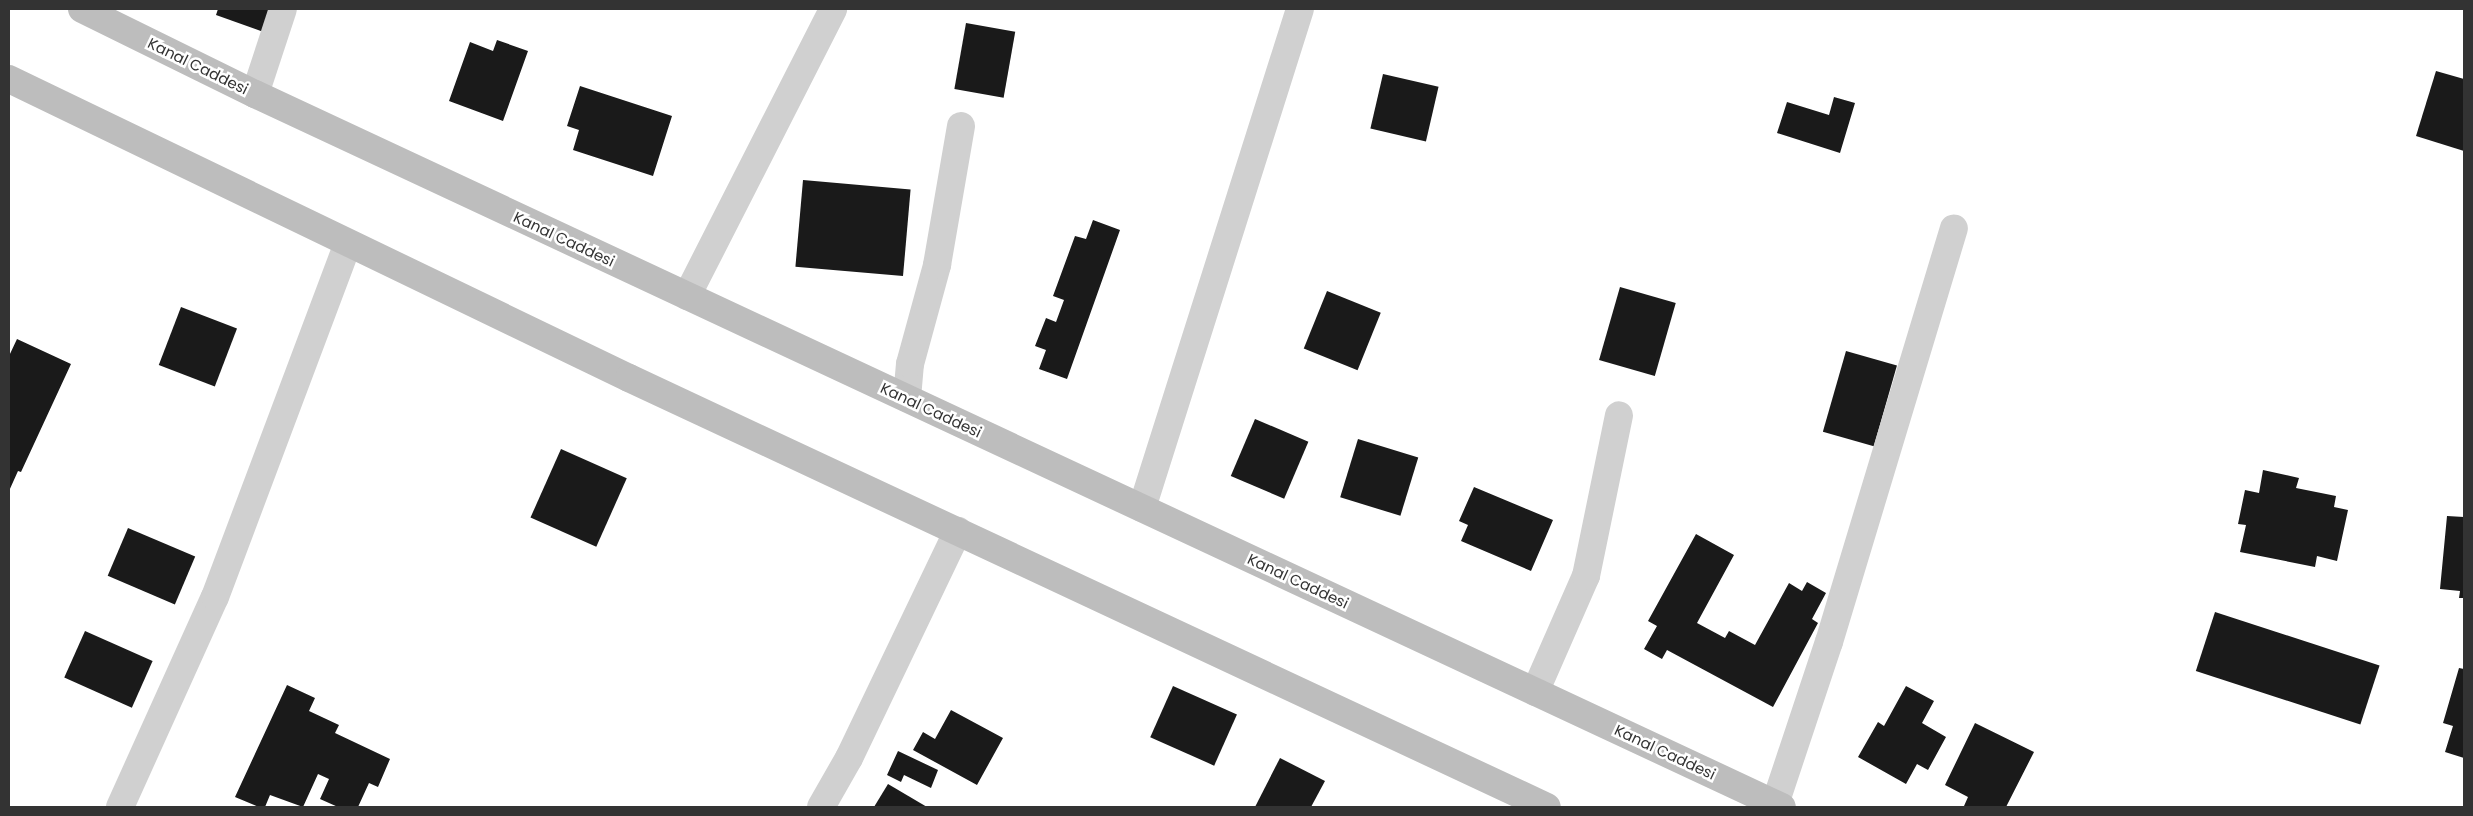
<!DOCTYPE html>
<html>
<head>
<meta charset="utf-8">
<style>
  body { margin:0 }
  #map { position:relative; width:2473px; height:816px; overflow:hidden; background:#fff; font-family:Poppins,sans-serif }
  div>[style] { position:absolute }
  .building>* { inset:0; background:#1a1a1a; transform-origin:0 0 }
  .street>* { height:28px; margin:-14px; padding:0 14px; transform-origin:14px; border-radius:14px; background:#d0d0d0 }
  .secondary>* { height:28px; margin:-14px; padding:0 14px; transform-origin:14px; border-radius:14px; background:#bdbdbd }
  span { translate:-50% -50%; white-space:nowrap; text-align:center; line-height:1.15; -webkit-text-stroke:5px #fff; paint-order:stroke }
  .street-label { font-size:15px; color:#333 }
  .frame { position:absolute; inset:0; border:10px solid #333; pointer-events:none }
</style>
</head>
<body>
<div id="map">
  <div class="building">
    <i style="clip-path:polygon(218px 9px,278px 9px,269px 34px,216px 15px)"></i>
    <i style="left:966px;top:23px;width:50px;height:67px;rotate:10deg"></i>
    <i style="clip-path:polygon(497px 40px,528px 51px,503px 121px,449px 101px,470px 42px,493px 51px)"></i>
    <i style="clip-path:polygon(2436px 71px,2464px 79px,2464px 151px,2416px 136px)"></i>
    <i style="left:1383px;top:74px;width:57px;height:56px;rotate:13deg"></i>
    <i style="clip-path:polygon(580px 86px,672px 116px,653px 176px,573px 150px,579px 130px,567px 126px)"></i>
    <i style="clip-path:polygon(1834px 97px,1855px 103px,1840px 153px,1777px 133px,1787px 102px,1829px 115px)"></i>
    <i style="left:803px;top:180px;width:108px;height:87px;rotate:5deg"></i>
    <i style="clip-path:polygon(1093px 220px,1120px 230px,1067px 379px,1039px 369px,1046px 350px,1035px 346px,1046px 318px,1056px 322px,1064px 300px,1053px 296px,1075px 236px,1086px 239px)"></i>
    <i style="left:1620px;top:287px;width:58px;height:76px;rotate:16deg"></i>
    <i style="left:1327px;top:291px;width:58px;height:62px;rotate:22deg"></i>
    <i style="left:181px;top:307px;width:60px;height:62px;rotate:21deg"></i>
    <i style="clip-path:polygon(17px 339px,71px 364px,21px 472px,18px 471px,9px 491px,9px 356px)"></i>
    <i style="left:1846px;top:351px;width:53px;height:84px;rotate:16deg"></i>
    <i style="left:1255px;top:419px;width:58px;height:62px;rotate:23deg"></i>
    <i style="left:1358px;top:439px;width:63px;height:61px;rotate:17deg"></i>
    <i style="left:561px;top:449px;width:72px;height:75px;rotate:24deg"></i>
    <i style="clip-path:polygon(2263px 470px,2299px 478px,2296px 488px,2336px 496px,2334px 507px,2348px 510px,2337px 561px,2317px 556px,2315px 567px,2240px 552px,2246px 525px,2238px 524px,2245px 490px,2259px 493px)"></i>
    <i style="clip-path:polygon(1474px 487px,1553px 520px,1531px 571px,1461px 541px,1468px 525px,1459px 521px)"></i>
    <i style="clip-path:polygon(2447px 516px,2464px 517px,2464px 598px,2459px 598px,2460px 591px,2440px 589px)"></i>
    <i style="left:128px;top:528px;width:73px;height:52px;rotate:23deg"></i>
    <i style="clip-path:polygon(1696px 534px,1734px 555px,1697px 623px,1725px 638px,1729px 631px,1755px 645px,1789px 583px,1802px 591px,1807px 582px,1826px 593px,1812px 619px,1818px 623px,1773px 707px,1667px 650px,1662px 659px,1644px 649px,1657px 626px,1648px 621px)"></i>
    <i style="left:2215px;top:612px;width:173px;height:62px;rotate:18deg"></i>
    <i style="left:85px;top:631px;width:74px;height:51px;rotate:24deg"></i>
    <i style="clip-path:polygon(2459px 668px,2464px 669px,2464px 758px,2445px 752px,2453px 726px,2443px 723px)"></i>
    <i style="clip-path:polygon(287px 685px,315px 698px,309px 711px,339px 725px,335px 733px,390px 759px,378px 787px,369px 783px,358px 807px,338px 807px,320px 799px,329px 779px,318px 774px,303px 807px,270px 795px,265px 807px,259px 807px,235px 797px)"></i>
    <i style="left:1173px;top:686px;width:70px;height:56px;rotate:24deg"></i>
    <i style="clip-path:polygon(1906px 686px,1934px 701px,1922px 723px,1946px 737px,1928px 770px,1917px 764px,1906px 784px,1858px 757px,1878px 722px,1884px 726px)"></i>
    <i style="clip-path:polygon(951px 710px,1003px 738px,977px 785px,913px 750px,923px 732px,935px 739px)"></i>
    <i style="clip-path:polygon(1975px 723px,2034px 752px,2006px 807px,1967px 807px,1964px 806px,1968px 797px,1945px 785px)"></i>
    <i style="clip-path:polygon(898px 751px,938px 770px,931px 788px,904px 775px,901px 782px,887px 775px)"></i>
    <i style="clip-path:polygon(1280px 758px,1325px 781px,1311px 807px,1255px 807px)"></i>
    <i style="clip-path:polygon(888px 784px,927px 807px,874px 807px)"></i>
  </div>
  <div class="street">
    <i style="left:255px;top:94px;width:89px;rotate:-71.8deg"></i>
    <i style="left:687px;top:296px;width:322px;rotate:-63deg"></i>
    <i style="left:907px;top:398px;width:34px;rotate:-85deg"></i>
    <i style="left:910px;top:364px;width:103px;rotate:-74.7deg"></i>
    <i style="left:937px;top:265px;width:141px;rotate:-80.2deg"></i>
    <i style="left:1142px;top:508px;width:523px;rotate:-72.43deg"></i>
    <i style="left:1535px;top:692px;width:127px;rotate:-66.3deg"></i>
    <i style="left:1586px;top:576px;width:164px;rotate:-78.4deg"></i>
    <i style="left:1775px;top:804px;width:171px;rotate:-71.6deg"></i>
    <i style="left:1829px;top:642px;width:432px;rotate:-73.2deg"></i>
    <i style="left:120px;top:807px;width:230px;rotate:-65.7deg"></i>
    <i style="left:215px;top:597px;width:378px;rotate:-69.4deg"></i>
    <i style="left:821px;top:807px;width:56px;rotate:-60.3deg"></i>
    <i style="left:849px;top:758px;width:252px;rotate:-64.4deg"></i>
  </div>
  <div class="secondary">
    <i style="left:82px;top:9px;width:193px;rotate:26.2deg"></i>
    <i style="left:255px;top:94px;width:1685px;rotate:25.03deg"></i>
    <i style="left:9px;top:79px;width:688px;rotate:25.75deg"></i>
    <i style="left:629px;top:378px;width:1013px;rotate:25.05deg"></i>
  </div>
  <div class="street-label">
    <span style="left:198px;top:66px;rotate:26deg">Kanal Caddesi</span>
    <span style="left:564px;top:239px;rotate:25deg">Kanal Caddesi</span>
    <span style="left:931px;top:410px;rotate:25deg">Kanal Caddesi</span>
    <span style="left:1298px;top:581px;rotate:25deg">Kanal Caddesi</span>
    <span style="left:1665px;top:752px;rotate:25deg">Kanal Caddesi</span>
  </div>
  <div class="frame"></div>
</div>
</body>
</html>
